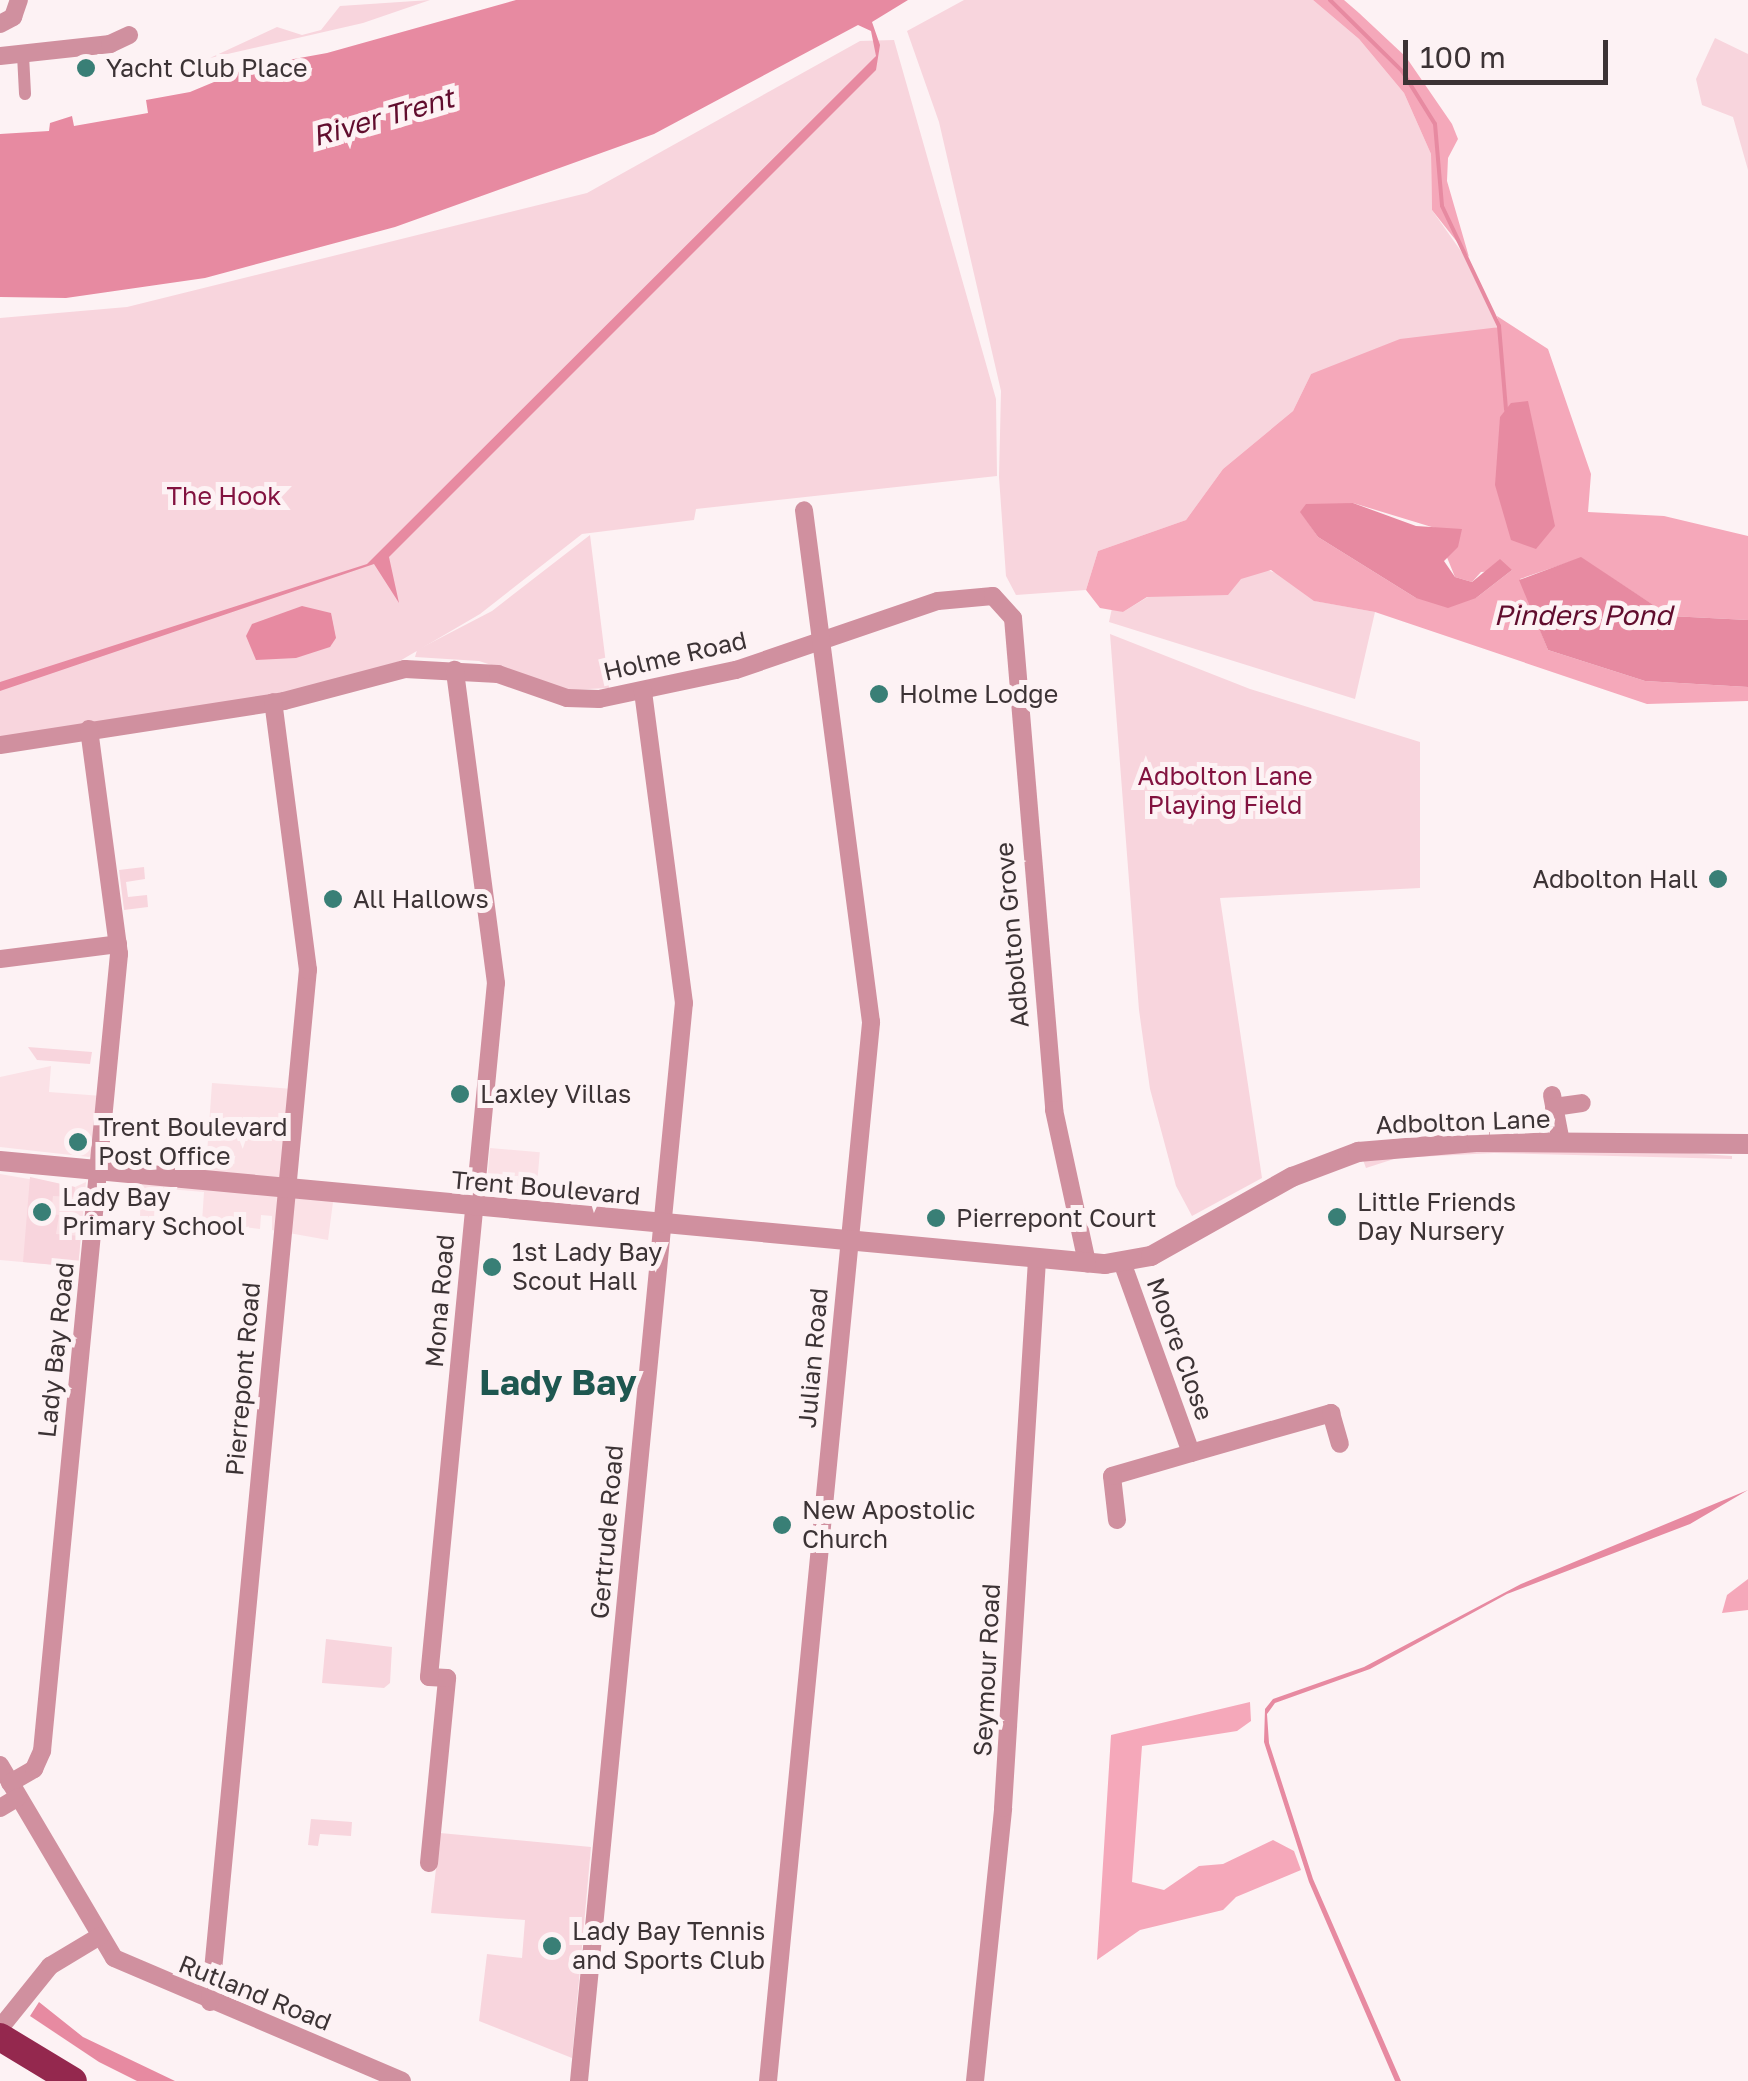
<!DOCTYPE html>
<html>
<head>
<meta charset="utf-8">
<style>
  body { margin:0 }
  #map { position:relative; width:1748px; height:2081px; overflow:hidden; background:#fdf2f4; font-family:"Golos Text",sans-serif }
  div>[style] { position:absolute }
  .built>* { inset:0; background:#fbe1e6; transform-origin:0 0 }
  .green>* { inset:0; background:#f8d5dd }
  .forest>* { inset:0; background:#f5a8ba }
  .water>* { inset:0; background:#e78aa1 }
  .stream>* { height:4px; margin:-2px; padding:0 2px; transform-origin:2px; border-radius:2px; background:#e78aa1 }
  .pedestrian>* { height:12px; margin:-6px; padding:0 6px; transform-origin:6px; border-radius:6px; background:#d0909f }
  .minor>* { height:18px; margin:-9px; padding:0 9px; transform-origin:9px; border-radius:9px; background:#d0909f }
  .tertiary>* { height:20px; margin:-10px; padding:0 10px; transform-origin:10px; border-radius:10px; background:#d0909f }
  .trunk>* { height:28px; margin:-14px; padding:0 14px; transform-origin:14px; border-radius:14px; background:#94284e }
  .dots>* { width:28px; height:28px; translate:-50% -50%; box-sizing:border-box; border:5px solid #fdf2f4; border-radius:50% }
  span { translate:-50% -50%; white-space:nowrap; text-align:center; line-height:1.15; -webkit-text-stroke:10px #fdf2f4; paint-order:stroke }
  .poi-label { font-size:25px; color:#3c3335 }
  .left { translate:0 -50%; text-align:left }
  .right { translate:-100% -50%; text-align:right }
  .park-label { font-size:25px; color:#82123f }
  .street-label { font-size:25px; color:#3c3335 }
  .water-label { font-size:28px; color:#610d2e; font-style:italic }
  .district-label { font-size:35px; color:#1e5750; font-weight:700 }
  .scale { position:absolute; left:1403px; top:40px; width:205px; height:45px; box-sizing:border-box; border:5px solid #3c3335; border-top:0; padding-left:12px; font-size:30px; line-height:35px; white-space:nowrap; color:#3c3335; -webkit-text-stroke:8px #fdf2f4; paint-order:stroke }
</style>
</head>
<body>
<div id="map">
  <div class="built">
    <i style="clip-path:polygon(51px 1066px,49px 1092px,102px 1096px,96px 1153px,89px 1157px,0 1147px,0 1077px)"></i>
    <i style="clip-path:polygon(212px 1083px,293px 1089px,285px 1182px,335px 1187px,328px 1240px,272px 1230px,272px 1216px,261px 1215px,260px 1229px,202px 1222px,204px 1192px,156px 1188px,154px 1219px,140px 1219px,141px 1175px,165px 1178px,166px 1165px,206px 1168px)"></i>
    <i style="left:490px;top:1148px;width:50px;height:47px;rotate:5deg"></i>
    <i style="clip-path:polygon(0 1174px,75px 1187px,86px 1182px,78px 1267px,0 1260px)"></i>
  </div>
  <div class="green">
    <i style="clip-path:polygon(430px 0,363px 23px,210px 58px,277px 27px,302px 35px,321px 30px,340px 6px)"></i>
    <i style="clip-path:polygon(964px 0,1313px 0,1359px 39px,1404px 93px,1431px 154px,1432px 210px,1463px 254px,1498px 327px,1311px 374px,1293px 411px,1223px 469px,1186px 520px,1098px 551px,1086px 590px,1016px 595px,1006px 576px,999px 477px,1001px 391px,939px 122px,907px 31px)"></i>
    <i style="clip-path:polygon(1715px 38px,1748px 54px,1748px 170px,1733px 117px,1702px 105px,1696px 79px)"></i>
    <i style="clip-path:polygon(894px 40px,996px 399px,997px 476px,696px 509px,694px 520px,582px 534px,480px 614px,398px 662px,273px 696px,0 737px,0 318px,127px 307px,587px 193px,860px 41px)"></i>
    <i style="clip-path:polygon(590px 535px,609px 688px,568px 690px,479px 661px,415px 657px,417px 650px,492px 611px)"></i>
    <i style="clip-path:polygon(1264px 569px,1289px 577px,1315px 601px,1375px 612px,1355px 699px,1109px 622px,1112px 608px,1123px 612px,1151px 595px)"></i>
    <i style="clip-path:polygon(1110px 634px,1250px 689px,1420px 742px,1420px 888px,1220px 898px,1262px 1178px,1192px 1216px,1176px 1186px,1150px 1089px,1139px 1010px)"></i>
    <i style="clip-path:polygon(144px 867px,145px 879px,126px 882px,128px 897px,147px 895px,148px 907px,124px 910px,119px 870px)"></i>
    <i style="clip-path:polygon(28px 1047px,92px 1052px,90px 1064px,37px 1060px)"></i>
    <i style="clip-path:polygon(1660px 1151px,1732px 1156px,1732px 1159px,1494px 1153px,1397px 1158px,1366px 1168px,1363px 1160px,1404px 1152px)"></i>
    <i style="clip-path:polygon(30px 1177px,75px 1187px,74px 1197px,53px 1196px,51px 1214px,59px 1215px,56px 1234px,81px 1236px,78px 1267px,23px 1262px)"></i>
    <i style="clip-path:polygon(326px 1639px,392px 1647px,390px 1683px,384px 1688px,322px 1683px)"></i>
    <i style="clip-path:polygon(311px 1819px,352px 1822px,351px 1836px,320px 1834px,318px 1846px,308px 1845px)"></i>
    <i style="clip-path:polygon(440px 1833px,591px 1847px,572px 2058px,479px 2021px,487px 1954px,522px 1958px,525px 1920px,431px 1913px)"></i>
  </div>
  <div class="forest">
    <i style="clip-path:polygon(1313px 0,1344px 0,1359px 13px,1406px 57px,1452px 124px,1458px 139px,1448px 158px,1447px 181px,1469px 257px,1432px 210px,1431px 154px,1404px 93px,1359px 39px)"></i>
    <i style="clip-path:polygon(evenodd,1497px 316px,1548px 349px,1591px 474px,1588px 512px,1664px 516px,1748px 536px,1748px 620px,1670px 616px,1581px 558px,1520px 579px,1548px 650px,1645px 681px,1748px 687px,1748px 701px,1647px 704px,1375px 612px,1314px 601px,1271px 570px,1241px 579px,1228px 595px,1147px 597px,1123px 612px,1100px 608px,1086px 590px,1098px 551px,1186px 520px,1223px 469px,1293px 411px,1311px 374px,1400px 339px,1500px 327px,1497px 316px,1353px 503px,1435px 528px,1455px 577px,1472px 582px,1481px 572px,1512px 570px,1476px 598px,1416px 598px,1318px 537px,1301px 512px,1353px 503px)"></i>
    <i style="clip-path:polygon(1748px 1579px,1748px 1610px,1722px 1613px,1727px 1595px)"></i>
    <i style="clip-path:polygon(1250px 1702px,1251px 1721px,1237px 1731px,1142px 1746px,1132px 1882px,1164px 1890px,1199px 1866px,1223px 1864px,1273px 1840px,1294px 1851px,1301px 1870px,1236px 1897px,1223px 1910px,1140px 1930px,1097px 1960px,1111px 1735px)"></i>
  </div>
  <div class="water">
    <i style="clip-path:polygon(516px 0,908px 0,872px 22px,880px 45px,876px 70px,389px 557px,399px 603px,374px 564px,0 691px,0 682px,367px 564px,876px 56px,871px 31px,858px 25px,654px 134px,395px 227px,205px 278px,66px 298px,0 297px,0 134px,49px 131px,50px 123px,72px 116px,74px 126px,148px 113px,146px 100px,190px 92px,250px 67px,327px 53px)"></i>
    <i style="clip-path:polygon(1528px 401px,1555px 526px,1536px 549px,1511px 540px,1495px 485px,1500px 417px,1511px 403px)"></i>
    <i style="clip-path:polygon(1353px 503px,1416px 526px,1462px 529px,1458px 547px,1444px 561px,1455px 577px,1472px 582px,1500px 559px,1512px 570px,1476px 598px,1448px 608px,1416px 598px,1318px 537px,1300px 512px,1306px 504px)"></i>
    <i style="clip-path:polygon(1581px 557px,1670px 616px,1748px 620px,1748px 687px,1645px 681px,1548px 650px,1519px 580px)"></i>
    <i style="clip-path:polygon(302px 606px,331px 613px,336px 638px,330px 647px,296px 658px,256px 660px,246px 636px,252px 624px)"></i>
    <i style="clip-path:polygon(1748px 1490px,1690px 1524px,1507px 1594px,1370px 1669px,1275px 1703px,1267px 1714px,1269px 1743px,1313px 1879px,1401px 2081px,1395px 2081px,1309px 1882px,1264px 1742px,1265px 1709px,1273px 1699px,1364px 1667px,1521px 1584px)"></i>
    <i style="clip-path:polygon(39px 2002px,83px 2037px,175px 2081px,137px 2081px,99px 2062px,30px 2016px)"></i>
  </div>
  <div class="stream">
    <i style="left:1330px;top:0;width:101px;rotate:44.6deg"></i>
    <i style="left:1402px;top:71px;width:62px;rotate:58.1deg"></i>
    <i style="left:1435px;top:124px;width:82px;rotate:85.1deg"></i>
    <i style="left:1442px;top:206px;width:133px;rotate:64.6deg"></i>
    <i style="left:1499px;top:326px;width:84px;rotate:85.2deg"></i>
  </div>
  <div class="pedestrian">
    <i style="left:23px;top:55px;width:39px;rotate:87deg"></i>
  </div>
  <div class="minor">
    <i style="left:0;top:24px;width:15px;rotate:-28deg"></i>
    <i style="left:13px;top:17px;width:18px;rotate:-71deg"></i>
    <i style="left:0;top:56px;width:111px;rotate:-6.2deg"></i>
    <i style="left:110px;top:44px;width:21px;rotate:-25deg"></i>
    <i style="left:0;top:745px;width:287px;rotate:-8.8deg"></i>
    <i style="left:284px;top:701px;width:125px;rotate:-14.8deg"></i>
    <i style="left:405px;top:669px;width:93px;rotate:3.1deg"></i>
    <i style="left:498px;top:674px;width:73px;rotate:19.2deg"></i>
    <i style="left:567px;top:698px;width:32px;rotate:2deg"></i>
    <i style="left:599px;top:699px;width:140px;rotate:-12deg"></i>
    <i style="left:736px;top:670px;width:213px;rotate:-18.9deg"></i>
    <i style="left:938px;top:601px;width:55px;rotate:-5.2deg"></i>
    <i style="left:993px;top:596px;width:30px;rotate:48deg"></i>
    <i style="left:1013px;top:618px;width:494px;rotate:85.2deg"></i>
    <i style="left:1054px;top:1110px;width:157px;rotate:77.8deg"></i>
    <i style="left:0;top:959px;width:119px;rotate:-7.2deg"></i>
    <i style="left:1552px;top:1095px;width:48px;rotate:79.2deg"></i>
    <i style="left:1554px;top:1107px;width:28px;rotate:-8deg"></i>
    <i style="left:1122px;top:1262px;width:203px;rotate:70.1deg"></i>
    <i style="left:1191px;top:1453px;width:146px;rotate:-15.9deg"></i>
    <i style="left:1331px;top:1413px;width:32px;rotate:74deg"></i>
    <i style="left:1117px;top:1520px;width:44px;rotate:-96.5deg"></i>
    <i style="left:1112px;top:1476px;width:82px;rotate:-16.2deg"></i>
    <i style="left:0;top:1765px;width:224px;rotate:59.4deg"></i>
    <i style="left:114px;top:1958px;width:313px;rotate:23.1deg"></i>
    <i style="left:10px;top:1783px;width:28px;rotate:-30deg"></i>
    <i style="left:34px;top:1769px;width:20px;rotate:-66deg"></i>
    <i style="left:42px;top:1751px;width:801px;rotate:-84.48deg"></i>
    <i style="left:119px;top:954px;width:227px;rotate:-97.6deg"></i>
    <i style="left:0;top:1808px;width:21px;rotate:-31deg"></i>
    <i style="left:429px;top:1863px;width:186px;rotate:-84.4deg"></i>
    <i style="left:447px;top:1678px;width:18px;rotate:-177deg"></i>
    <i style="left:429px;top:1677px;width:697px;rotate:-84.49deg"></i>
    <i style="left:496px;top:983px;width:316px;rotate:-97.5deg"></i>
    <i style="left:210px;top:2002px;width:1037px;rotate:-84.58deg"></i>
    <i style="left:308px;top:970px;width:270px;rotate:-97.4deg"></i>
    <i style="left:0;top:2028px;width:80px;rotate:-51.1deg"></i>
    <i style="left:50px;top:1966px;width:58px;rotate:-31deg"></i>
    <i style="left:579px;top:2081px;width:1083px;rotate:-84.44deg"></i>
    <i style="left:684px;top:1003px;width:315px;rotate:-97.5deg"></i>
    <i style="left:768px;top:2081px;width:1064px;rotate:-84.44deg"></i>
    <i style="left:871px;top:1022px;width:516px;rotate:-97.46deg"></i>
    <i style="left:975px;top:2081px;width:274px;rotate:-84.1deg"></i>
    <i style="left:1003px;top:1808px;width:549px;rotate:-86.45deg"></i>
  </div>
  <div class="tertiary">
    <i style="left:0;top:1161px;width:1110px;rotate:5.33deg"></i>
    <i style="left:1105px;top:1264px;width:47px;rotate:-9.9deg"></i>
    <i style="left:1151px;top:1256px;width:162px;rotate:-29.3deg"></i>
    <i style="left:1292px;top:1177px;width:71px;rotate:-20.7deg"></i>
    <i style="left:1358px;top:1152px;width:118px;rotate:-4.8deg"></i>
    <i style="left:1476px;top:1142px;width:272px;rotate:0.4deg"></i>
  </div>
  <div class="trunk">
    <i style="left:0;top:2037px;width:85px;rotate:31.1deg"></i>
  </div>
  <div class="dots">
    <i style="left:86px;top:68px;background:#397f76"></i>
    <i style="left:879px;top:694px;background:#397f76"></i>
    <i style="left:1718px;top:879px;background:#397f76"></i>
    <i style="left:333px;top:899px;background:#397f76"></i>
    <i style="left:460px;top:1094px;background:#397f76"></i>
    <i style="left:78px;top:1142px;background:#397f76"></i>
    <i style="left:42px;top:1212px;background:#397f76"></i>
    <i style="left:1337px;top:1217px;background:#397f76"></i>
    <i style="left:936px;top:1218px;background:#397f76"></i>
    <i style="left:492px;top:1267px;background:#397f76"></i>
    <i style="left:782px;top:1525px;background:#397f76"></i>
    <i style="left:552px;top:1946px;background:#397f76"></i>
  </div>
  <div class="poi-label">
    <span class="left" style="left:106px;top:68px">Yacht Club Place</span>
    <span class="left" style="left:899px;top:694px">Holme Lodge</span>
    <span class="right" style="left:1698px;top:879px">Adbolton Hall</span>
    <span class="left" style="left:353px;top:899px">All Hallows</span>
    <span class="left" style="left:480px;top:1094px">Laxley Villas</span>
    <span class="left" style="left:98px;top:1142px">Trent Boulevard<br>Post Office</span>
    <span class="left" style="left:62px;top:1212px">Lady Bay<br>Primary School</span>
    <span class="left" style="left:1357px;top:1217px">Little Friends<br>Day Nursery</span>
    <span class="left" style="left:956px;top:1218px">Pierrepont Court</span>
    <span class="left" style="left:512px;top:1267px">1st Lady Bay<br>Scout Hall</span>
    <span class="left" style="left:802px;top:1525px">New Apostolic<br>Church</span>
    <span class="left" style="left:572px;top:1946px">Lady Bay Tennis<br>and Sports Club</span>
  </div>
  <div class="park-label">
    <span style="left:224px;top:496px">The Hook</span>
    <span style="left:1225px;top:791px">Adbolton Lane<br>Playing Field</span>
  </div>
  <div class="street-label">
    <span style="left:675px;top:656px;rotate:-13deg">Holme Road</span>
    <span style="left:1012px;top:935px;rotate:-95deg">Adbolton Grove</span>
    <span style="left:1463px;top:1122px;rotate:-2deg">Adbolton Lane</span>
    <span style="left:546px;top:1188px;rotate:5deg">Trent Boulevard</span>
    <span style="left:440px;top:1301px;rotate:-85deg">Mona Road</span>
    <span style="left:1180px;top:1349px;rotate:70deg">Moore Close</span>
    <span style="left:56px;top:1350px;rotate:-84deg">Lady Bay Road</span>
    <span style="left:813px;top:1358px;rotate:-85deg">Julian Road</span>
    <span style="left:243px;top:1379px;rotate:-85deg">Pierrepont Road</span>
    <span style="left:607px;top:1532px;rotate:-85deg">Gertrude Road</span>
    <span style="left:987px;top:1670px;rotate:-87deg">Seymour Road</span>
    <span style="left:255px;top:1993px;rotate:22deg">Rutland Road</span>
  </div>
  <div class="water-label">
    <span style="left:383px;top:117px;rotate:-16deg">River Trent</span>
    <span style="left:1583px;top:615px">Pinders Pond</span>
  </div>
  <div class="district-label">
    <span style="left:558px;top:1382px">Lady Bay</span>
  </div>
  <div class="scale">100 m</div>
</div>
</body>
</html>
